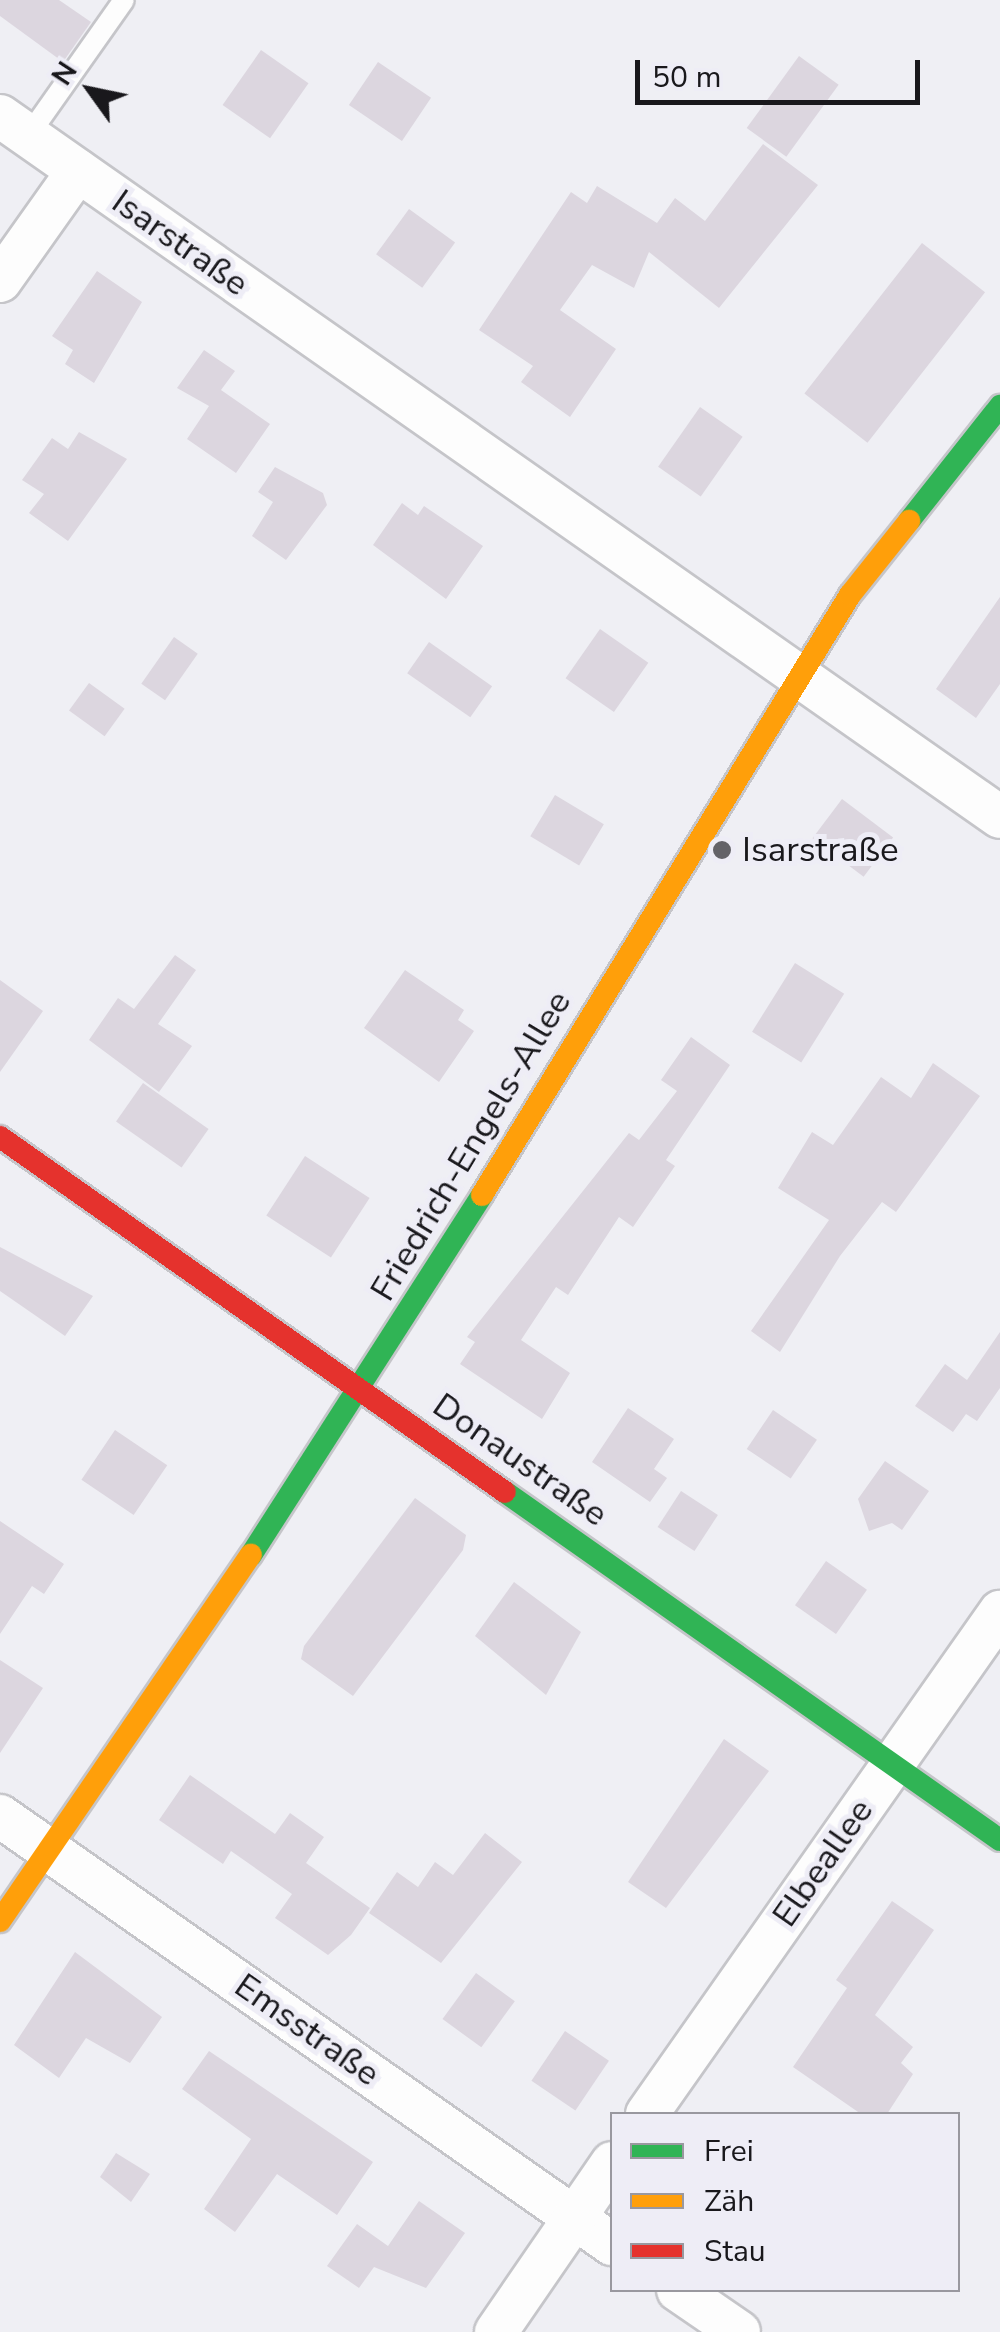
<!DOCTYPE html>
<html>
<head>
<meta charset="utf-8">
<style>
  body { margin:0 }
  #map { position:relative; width:1000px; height:2332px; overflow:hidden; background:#efeff4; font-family:"Nunito Sans",sans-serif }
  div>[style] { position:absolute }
  .building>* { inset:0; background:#dcd6df; transform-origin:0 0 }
  .roads { filter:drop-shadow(2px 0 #c5c5c9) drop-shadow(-2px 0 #c5c5c9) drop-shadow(0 2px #c5c5c9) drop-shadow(0 -2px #c5c5c9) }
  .lane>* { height:20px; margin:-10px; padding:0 10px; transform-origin:10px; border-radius:10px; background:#fdfdfd }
  .street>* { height:42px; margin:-21px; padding:0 21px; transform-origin:21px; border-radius:21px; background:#fdfdfd }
  .fast>* { height:22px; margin:-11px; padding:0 11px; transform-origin:11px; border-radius:11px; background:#30b455 }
  .slow>* { height:22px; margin:-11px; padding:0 11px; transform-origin:11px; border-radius:11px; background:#ff9f0a }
  .jam>* { height:22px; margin:-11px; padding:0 11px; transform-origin:11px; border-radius:11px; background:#e5322d }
  .dots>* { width:28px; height:28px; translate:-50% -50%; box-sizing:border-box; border:5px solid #eeedf6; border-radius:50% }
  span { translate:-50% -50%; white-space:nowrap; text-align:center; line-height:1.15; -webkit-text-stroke:10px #eeedf6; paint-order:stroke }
  .street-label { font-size:35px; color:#19181c }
  .poi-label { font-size:35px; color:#19181c }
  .left { translate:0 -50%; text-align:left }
  .legend { position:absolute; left:610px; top:2112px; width:350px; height:180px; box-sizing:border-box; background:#eeedf6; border:2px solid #99989f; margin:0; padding:12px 18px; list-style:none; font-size:30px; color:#19181c }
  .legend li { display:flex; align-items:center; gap:20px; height:50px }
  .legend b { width:50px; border:2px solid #99989f }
  .north { position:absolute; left:40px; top:40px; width:100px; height:100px; -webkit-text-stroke:8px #eeedf6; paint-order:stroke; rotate:303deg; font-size:28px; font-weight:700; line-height:40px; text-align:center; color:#19181c }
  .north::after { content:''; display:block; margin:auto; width:35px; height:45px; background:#19181c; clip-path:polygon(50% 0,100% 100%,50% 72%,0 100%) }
  .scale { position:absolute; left:635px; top:60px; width:285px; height:45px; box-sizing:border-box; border:5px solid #19181c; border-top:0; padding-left:12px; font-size:30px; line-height:35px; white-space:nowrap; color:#19181c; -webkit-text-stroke:8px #eeedf6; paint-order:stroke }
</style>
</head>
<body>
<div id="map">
  <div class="building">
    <i style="clip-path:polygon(0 0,59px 0,91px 22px,63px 62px,0 16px)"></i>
    <i style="left:261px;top:50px;width:58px;height:67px;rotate:35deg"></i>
    <i style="left:799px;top:56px;width:49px;height:89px;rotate:36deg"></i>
    <i style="left:378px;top:62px;width:64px;height:52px;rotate:34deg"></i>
    <i style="clip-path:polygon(763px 144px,818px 185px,719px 308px,649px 252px,634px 288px,592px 265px,560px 310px,616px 349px,570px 417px,521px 382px,533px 366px,479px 330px,571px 192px,587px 203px,597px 186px,657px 223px,675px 198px,705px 221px)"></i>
    <i style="left:409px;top:209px;width:57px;height:56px;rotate:36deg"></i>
    <i style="left:922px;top:243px;width:80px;height:191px;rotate:38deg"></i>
    <i style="clip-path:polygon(97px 271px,142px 302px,94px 383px,65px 364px,73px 350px,52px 336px)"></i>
    <i style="clip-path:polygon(204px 350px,235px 371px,221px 390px,270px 424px,236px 473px,187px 439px,209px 406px,177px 388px)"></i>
    <i style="left:700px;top:407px;width:52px;height:73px;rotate:35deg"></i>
    <i style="clip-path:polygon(79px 432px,127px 459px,68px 541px,29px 513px,44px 494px,22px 480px,52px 438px,68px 449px)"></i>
    <i style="clip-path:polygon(275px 467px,323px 493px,327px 505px,286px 560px,252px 536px,273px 502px,258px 492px)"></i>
    <i style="clip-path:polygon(402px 503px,418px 515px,424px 506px,483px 546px,446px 599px,373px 545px)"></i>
    <i style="clip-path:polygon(1000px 597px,1000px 684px,976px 718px,936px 689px)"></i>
    <i style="left:600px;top:629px;width:59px;height:60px;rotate:35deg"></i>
    <i style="left:174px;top:637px;width:29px;height:57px;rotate:35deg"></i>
    <i style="left:429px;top:642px;width:77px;height:38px;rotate:35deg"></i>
    <i style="left:89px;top:683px;width:44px;height:34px;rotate:36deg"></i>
    <i style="left:555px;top:795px;width:57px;height:48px;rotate:31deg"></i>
    <i style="left:842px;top:799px;width:64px;height:49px;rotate:37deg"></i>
    <i style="clip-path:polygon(175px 955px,196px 970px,158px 1024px,192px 1046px,159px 1092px,89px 1040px,118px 998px,134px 1009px)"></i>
    <i style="left:795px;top:963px;width:58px;height:81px;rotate:32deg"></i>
    <i style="clip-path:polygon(405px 970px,464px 1010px,458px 1020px,474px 1031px,439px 1082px,364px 1028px)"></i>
    <i style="clip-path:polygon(0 980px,43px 1011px,0 1072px)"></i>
    <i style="clip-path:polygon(691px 1037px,730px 1065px,666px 1160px,675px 1166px,633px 1227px,619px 1217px,568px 1295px,556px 1287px,521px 1340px,570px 1373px,542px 1419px,460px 1364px,475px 1342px,467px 1337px,629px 1133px,639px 1140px,677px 1091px,661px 1080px)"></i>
    <i style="clip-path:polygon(933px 1063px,980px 1096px,896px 1212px,882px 1202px,840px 1256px,780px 1352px,751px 1331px,829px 1220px,778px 1188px,812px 1132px,833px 1145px,881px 1077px,911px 1098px)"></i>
    <i style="left:143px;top:1083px;width:80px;height:47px;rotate:35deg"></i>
    <i style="left:305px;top:1156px;width:77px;height:71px;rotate:33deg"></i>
    <i style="clip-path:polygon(0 1247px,93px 1296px,65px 1336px,0 1291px)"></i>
    <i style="clip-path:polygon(1000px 1332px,1000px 1388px,977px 1421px,966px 1414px,953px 1432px,915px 1406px,945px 1364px,967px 1380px)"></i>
    <i style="clip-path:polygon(628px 1408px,674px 1439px,654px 1469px,667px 1478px,650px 1502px,592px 1462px)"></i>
    <i style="left:773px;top:1410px;width:53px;height:47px;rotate:34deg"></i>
    <i style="left:115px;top:1430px;width:63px;height:60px;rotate:34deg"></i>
    <i style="clip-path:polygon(885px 1461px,929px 1491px,902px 1530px,892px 1523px,869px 1531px,858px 1499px)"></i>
    <i style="left:681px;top:1491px;width:44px;height:43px;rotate:33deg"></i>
    <i style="clip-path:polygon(415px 1498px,466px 1535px,463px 1550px,353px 1696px,301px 1659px,304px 1646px)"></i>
    <i style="clip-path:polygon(0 1521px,64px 1564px,44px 1594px,32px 1586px,0 1634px)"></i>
    <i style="left:826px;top:1561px;width:50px;height:54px;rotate:35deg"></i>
    <i style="clip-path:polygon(514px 1582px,581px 1632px,546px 1695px,475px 1636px)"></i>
    <i style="clip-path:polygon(0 1660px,43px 1688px,0 1753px)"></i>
    <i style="clip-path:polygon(724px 1739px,769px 1771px,666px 1908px,628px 1882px)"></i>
    <i style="clip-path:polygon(190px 1775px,275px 1834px,290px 1813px,324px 1837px,306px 1863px,370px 1908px,351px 1935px,328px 1955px,275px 1918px,292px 1894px,231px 1851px,223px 1864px,159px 1820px)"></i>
    <i style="clip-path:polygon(485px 1833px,522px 1862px,441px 1963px,369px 1913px,397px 1872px,418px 1887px,435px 1862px,453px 1875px)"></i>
    <i style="clip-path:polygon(892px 1901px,934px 1930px,875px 2015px,913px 2047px,901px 2063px,913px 2074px,887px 2114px,861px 2114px,793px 2067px,847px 1988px,836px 1980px)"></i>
    <i style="clip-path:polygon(75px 1952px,162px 2017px,130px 2063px,86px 2038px,59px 2078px,14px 2045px)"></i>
    <i style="left:476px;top:1973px;width:48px;height:57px;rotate:36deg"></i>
    <i style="left:565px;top:2031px;width:53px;height:60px;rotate:34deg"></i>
    <i style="clip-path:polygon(209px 2051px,373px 2162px,337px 2215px,277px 2174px,235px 2232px,204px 2209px,251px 2139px,182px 2089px)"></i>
    <i style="clip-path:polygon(116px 2153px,150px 2174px,131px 2202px,100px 2177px)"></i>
    <i style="clip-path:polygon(419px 2201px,465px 2233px,426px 2288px,374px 2267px,359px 2288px,327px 2266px,357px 2224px,388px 2246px)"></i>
  </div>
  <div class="roads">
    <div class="lane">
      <i style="left:28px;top:136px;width:166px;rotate:-54.8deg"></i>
    </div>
    <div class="street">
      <i style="left:0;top:116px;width:1221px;rotate:35.03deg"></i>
      <i style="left:0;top:281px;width:135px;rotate:-54.7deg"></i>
      <i style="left:0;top:1816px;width:747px;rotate:34.97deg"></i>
      <i style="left:647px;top:2114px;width:614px;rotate:-54.89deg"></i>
      <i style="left:678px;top:2290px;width:74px;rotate:34.5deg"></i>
      <i style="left:496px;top:2332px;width:205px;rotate:-55.5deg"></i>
    </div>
    <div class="fast">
      <i style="left:909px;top:521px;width:147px;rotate:-51.6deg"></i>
      <i style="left:505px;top:1492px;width:605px;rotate:35.11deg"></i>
      <i style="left:251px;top:1555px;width:428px;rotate:-57.3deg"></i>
    </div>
    <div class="slow">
      <i style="left:482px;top:1195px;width:704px;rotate:-58.48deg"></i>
      <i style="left:850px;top:595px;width:95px;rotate:-51.4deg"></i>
      <i style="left:0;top:1921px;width:444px;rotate:-55.6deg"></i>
    </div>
    <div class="jam">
      <i style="left:0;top:1137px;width:617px;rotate:35.11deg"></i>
    </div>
  </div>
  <div class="dots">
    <i style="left:722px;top:850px;background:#646368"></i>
  </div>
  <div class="street-label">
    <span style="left:180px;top:243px;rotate:35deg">Isarstraße</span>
    <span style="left:471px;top:1146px;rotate:-59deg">Friedrich-Engels-Allee</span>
    <span style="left:520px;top:1460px;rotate:35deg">Donaustraße</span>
    <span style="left:823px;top:1863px;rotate:-55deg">Elbeallee</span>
    <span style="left:307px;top:2030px;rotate:35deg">Emsstraße</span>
  </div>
  <div class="poi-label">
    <span class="left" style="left:742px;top:850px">Isarstraße</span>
  </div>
  <ul class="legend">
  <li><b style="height:12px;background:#30b455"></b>Frei</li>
  <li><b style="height:12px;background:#ff9f0a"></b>Zäh</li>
  <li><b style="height:12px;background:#e5322d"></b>Stau</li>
  </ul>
  <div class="north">N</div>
  <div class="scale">50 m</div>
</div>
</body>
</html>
